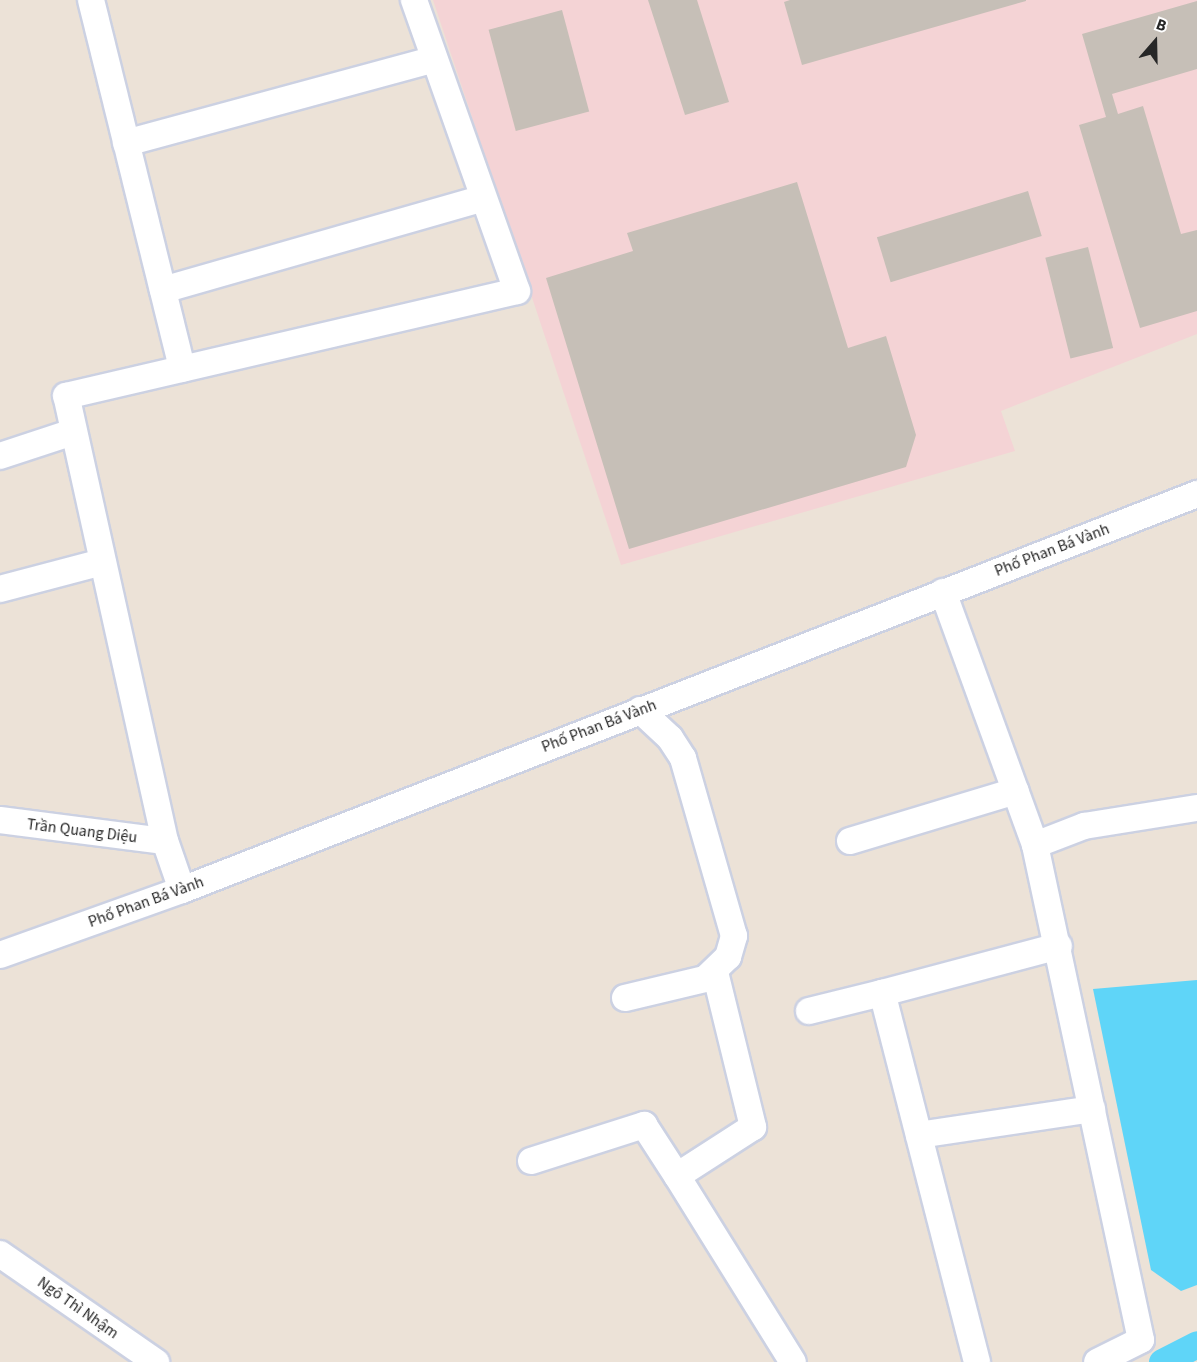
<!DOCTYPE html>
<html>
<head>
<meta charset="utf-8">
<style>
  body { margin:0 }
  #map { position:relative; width:1197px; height:1362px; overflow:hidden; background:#ece2d7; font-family:"Source Sans 3",sans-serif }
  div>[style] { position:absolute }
  .medical>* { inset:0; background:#f4d3d5 }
  .water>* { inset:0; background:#5fd5f8 }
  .canal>* { height:27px; margin:-13.5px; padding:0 13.5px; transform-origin:13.5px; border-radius:13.5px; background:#5fd5f8 }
  .building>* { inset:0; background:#c6bfb7; transform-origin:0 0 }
  .roads { filter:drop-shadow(2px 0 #ccd1e2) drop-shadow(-2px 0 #ccd1e2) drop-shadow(0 2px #ccd1e2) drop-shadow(0 -2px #ccd1e2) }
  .minor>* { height:26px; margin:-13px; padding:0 13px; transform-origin:13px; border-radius:13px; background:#fff }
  span { translate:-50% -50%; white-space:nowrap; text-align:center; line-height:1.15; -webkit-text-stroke:6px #fff; paint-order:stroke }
  .street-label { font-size:16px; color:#272727 }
  .north { position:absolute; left:1125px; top:12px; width:60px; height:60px; -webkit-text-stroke:4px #fff; paint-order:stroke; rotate:20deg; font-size:16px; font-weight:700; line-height:24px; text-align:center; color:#272727 }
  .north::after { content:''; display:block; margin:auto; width:21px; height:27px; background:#272727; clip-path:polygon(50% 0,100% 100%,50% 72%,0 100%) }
</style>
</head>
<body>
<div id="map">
  <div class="medical">
    <i style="clip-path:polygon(433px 0,1197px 0,1197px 334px,1001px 411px,1015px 451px,621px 565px)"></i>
  </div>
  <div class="water">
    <i style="clip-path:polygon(1197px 980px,1197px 1285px,1181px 1291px,1151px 1270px,1093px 989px)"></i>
  </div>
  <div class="canal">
    <i style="left:1162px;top:1362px;width:39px;rotate:-27deg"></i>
  </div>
  <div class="building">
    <i style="clip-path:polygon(648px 0,697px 0,729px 102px,685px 115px)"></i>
    <i style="clip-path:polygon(790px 0,1026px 0,1026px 1px,802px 65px,784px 2px)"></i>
    <i style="clip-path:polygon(1197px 1px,1197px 69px,1112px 94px,1118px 114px,1143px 106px,1181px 234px,1197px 230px,1197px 311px,1140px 328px,1079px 125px,1106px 117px,1082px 34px)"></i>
    <i style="left:562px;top:10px;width:105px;height:76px;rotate:75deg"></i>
    <i style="clip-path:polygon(797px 182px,848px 348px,886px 336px,916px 435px,906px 467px,629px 549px,546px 278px,633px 251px,627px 233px)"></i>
    <i style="left:1028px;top:191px;width:47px;height:158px;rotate:73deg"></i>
    <i style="left:1088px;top:247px;width:104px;height:44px;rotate:76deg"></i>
  </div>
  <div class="roads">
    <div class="minor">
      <i style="left:91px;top:0;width:380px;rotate:76.1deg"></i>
      <i style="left:126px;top:143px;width:317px;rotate:-15.2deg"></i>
      <i style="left:163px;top:290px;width:331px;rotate:-16deg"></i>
      <i style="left:0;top:456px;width:77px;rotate:-18.2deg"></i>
      <i style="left:0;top:589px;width:106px;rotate:-14.8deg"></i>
      <i style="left:943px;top:592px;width:269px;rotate:70deg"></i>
      <i style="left:1035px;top:845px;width:506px;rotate:77.91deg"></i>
      <i style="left:1141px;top:1340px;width:49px;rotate:153.4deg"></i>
      <i style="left:0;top:820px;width:166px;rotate:7.3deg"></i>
      <i style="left:850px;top:841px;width:173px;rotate:-16.8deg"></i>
      <i style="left:1035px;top:845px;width:53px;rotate:-21.2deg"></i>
      <i style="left:1084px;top:826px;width:114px;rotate:-9.1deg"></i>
      <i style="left:182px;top:890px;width:52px;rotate:-109.1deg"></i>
      <i style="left:165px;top:841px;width:456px;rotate:-102.5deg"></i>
      <i style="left:66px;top:396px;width:463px;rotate:-13.1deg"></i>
      <i style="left:517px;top:291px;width:309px;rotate:-109.5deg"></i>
      <i style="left:0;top:955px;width:193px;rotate:-19.7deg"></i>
      <i style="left:182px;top:890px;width:1090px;rotate:-21.31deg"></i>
      <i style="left:715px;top:972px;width:160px;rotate:76.2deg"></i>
      <i style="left:753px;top:1127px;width:90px;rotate:147.2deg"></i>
      <i style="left:677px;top:1176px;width:219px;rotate:58.1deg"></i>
      <i style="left:625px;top:998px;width:82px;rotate:-13.4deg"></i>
      <i style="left:705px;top:979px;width:32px;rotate:-44deg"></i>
      <i style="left:728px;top:957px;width:22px;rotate:-74deg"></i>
      <i style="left:734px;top:936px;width:185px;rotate:-106deg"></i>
      <i style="left:683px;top:758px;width:24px;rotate:-123deg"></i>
      <i style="left:670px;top:738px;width:41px;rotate:-137deg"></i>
      <i style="left:809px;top:1011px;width:75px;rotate:-13.9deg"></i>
      <i style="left:919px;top:1135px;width:175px;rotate:-8.5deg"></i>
      <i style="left:531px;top:1161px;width:119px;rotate:-17.7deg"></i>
      <i style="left:644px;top:1125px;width:61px;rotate:57.1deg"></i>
      <i style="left:0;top:1254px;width:190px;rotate:34.7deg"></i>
      <i style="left:977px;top:1362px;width:381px;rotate:-104.4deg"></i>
      <i style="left:882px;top:993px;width:183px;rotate:-14.9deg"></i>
    </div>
  </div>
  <div class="street-label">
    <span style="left:1052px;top:550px;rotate:-21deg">Phố Phan Bá Vành</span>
    <span style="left:599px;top:726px;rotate:-21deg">Phố Phan Bá Vành</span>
    <span style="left:82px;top:831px;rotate:7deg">Trần Quang Diệu</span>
    <span style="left:146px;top:902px;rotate:-20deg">Phố Phan Bá Vành</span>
    <span style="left:78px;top:1308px;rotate:35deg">Ngô Thì Nhậm</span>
  </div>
  <div class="north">B</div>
</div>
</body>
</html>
